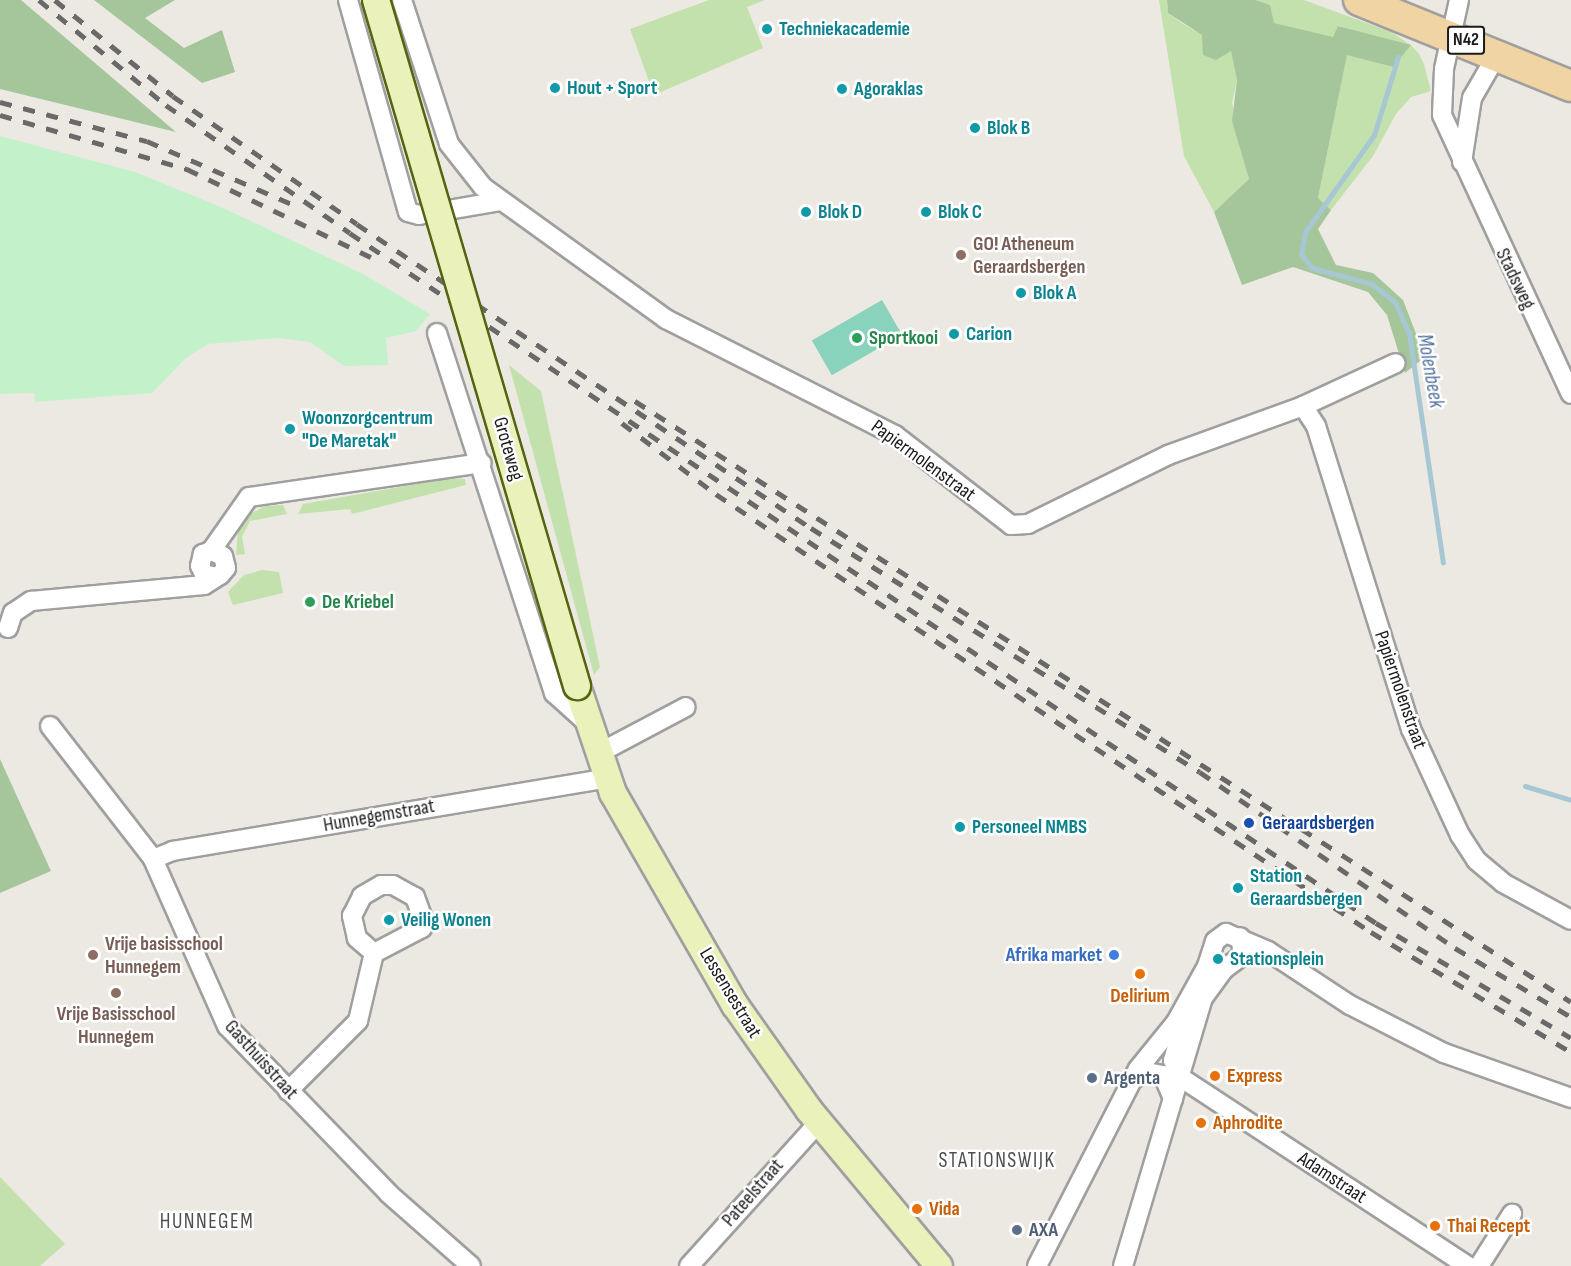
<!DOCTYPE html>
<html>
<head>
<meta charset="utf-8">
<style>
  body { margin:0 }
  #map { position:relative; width:1571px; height:1266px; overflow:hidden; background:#ece9e2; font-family:"Sofia Sans Condensed",sans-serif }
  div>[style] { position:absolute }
  .grass>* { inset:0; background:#c3e1ad }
  .forest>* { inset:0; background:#a5c69b }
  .park>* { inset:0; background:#c3f2ca }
  .pitch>* { inset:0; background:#89d2bb; transform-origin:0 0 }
  .stream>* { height:5px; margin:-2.5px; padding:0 2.5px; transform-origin:2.5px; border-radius:2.5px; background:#a7c7d5 }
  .roads { filter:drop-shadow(2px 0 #9f9f9f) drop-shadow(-2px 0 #9f9f9f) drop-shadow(0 2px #9f9f9f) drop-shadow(0 -2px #9f9f9f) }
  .street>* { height:18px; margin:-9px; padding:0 9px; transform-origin:9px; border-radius:9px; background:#fff }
  .secondary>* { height:26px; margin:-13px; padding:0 13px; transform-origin:13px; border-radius:13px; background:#eaf1bb }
  .primary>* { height:30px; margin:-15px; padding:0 15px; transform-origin:15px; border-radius:15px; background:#f0d4a3 }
  .rail>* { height:4.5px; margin-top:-2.25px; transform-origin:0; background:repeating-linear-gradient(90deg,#696969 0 12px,transparent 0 24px) }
  .bridges { filter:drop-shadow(2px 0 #556411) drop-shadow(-2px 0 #556411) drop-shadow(0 2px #556411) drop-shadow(0 -2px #556411) }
  .secondary-bridge>* { height:26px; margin:-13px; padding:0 13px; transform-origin:13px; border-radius:13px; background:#eaf1bb }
  .dots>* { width:16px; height:16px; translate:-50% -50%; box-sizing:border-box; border:3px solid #fff; border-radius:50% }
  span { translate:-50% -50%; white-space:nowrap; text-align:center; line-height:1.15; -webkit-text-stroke:5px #fff; paint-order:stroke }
  .shield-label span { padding:2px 4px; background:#fff; border:2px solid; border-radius:4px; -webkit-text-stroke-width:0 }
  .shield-label { font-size:18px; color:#1b1b1b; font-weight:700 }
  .culture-label { font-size:20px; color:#0d838f; font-weight:700 }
  .left { translate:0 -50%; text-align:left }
  .education-label { font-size:20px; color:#785e54; font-weight:700 }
  .street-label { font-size:20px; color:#1b1b1b }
  .leisure-label { font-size:20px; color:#27864d; font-weight:700 }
  .transit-label { font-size:20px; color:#164399; font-weight:700 }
  .shop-label { font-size:20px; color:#366cbe; font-weight:700 }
  .right { translate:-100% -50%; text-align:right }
  .food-label { font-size:20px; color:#c56008; font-weight:700 }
  .service-label { font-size:20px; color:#4e5e75; font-weight:700 }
  .water-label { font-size:21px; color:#54749f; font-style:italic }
  .neighbourhood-label { font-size:21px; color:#4e4e4e; letter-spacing:1.5px }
</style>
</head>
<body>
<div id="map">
  <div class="grass">
    <i style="clip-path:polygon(709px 0,765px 0,747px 7px,763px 48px,654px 95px,630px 29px)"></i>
    <i style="clip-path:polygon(1159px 0,1167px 0,1168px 13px,1183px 24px,1231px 51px,1237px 80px,1232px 103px,1249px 179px,1214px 212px,1184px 156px)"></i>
    <i style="clip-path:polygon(1255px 0,1304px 0,1391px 32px,1411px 45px,1419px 54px,1424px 64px,1431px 91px,1411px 97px,1396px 114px,1373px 156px,1331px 210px,1318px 198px,1347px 54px,1392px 67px,1410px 46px,1339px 26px,1333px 38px,1273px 23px)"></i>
    <i style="clip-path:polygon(509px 365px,541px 391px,600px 667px,594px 675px)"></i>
    <i style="clip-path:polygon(451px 478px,465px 479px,466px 485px,352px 514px,350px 509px,298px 514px,303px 504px)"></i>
    <i style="clip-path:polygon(283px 505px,287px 514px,250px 521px,242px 537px,245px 554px,236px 555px,239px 520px,265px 506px)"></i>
    <i style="clip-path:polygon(262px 570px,279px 572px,283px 593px,233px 605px,228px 592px,244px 575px)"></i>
    <i style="clip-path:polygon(0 1177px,65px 1244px,40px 1266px,0 1266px)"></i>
  </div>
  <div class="forest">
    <i style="clip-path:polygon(0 0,21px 0,176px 132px,0 89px)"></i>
    <i style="clip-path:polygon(94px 0,175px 0,145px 18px,184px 48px,222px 30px,235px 72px,202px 83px)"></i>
    <i style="clip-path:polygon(1167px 0,1255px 0,1270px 5px,1274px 23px,1333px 37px,1338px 26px,1411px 45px,1393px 67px,1347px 55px,1318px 198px,1331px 210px,1318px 229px,1336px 265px,1373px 273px,1403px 300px,1425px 357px,1405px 373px,1387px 315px,1368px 292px,1293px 267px,1242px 285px,1214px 212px,1249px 179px,1232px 121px,1237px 80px,1231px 51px,1216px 60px,1203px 55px,1202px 35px,1168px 13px)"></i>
    <i style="clip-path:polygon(0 759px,51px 871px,0 893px)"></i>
  </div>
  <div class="park">
    <i style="clip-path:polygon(0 136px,135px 172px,221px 207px,363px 274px,430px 314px,416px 331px,386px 338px,388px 365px,344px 366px,310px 342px,279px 338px,208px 344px,186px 358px,152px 393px,35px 402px,34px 393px,0 394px)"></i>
  </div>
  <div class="pitch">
    <i style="left:882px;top:300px;width:40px;height:81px;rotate:60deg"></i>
  </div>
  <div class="stream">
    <i style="left:1398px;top:57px;width:82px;rotate:107.1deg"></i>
    <i style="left:1374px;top:135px;width:119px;rotate:125.4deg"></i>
    <i style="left:1305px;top:232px;width:22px;rotate:100deg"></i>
    <i style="left:1301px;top:254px;width:18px;rotate:52deg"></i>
    <i style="left:1312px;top:268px;width:62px;rotate:14.9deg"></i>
    <i style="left:1372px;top:284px;width:29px;rotate:38deg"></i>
    <i style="left:1395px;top:302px;width:34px;rotate:66deg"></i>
    <i style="left:1409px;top:333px;width:232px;rotate:81.6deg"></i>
    <i style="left:1525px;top:786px;width:48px;rotate:16.9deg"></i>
  </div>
  <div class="roads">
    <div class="street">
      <i style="left:348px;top:0;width:220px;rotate:74.2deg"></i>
      <i style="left:408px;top:212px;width:11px;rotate:15deg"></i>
      <i style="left:419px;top:215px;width:82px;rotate:-9.8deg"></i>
      <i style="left:402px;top:0;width:151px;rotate:71.9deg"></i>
      <i style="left:449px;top:144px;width:55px;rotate:51.7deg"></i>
      <i style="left:483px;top:187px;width:226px;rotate:35.8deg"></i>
      <i style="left:666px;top:319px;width:257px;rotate:26.9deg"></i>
      <i style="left:895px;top:435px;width:147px;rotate:37.8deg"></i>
      <i style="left:1011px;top:525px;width:17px;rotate:-3deg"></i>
      <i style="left:1028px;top:524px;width:156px;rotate:-26.2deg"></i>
      <i style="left:1168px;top:455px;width:144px;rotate:-19.9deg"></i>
      <i style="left:1303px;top:406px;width:24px;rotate:57deg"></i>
      <i style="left:1316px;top:426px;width:318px;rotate:72.6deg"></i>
      <i style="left:1411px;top:729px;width:117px;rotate:65.2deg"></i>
      <i style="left:1460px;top:835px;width:30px;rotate:57deg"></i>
      <i style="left:1476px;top:860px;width:35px;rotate:40deg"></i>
      <i style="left:1503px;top:883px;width:77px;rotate:28.6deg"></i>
      <i style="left:1459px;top:0;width:71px;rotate:102.3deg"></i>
      <i style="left:1444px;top:69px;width:46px;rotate:92.5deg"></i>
      <i style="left:1442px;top:115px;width:307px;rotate:65.2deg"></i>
      <i style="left:1462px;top:162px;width:65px;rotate:-81.1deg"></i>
      <i style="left:1472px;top:98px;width:52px;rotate:-60deg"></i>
      <i style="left:437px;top:333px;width:379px;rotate:72deg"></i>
      <i style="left:554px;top:693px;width:43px;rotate:42.2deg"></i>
      <i style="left:1303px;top:406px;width:102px;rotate:-24.8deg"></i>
      <i style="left:211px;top:551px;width:66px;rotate:-54.9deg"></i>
      <i style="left:249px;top:497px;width:235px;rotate:-8.3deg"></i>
      <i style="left:8px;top:628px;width:16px;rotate:-72deg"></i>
      <i style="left:13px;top:613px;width:22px;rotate:-34deg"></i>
      <i style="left:31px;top:601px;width:174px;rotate:-5.3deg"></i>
      <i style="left:204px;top:585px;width:19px;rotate:-32deg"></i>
      <i style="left:220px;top:575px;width:9px;rotate:-49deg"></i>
      <i style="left:226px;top:568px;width:12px;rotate:-104deg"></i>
      <i style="left:223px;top:556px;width:13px;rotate:-157deg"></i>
      <i style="left:211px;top:551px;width:9px;rotate:159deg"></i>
      <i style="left:203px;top:554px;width:12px;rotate:104deg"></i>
      <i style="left:200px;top:566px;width:9px;rotate:63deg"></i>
      <i style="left:204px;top:574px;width:12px;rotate:14deg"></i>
      <i style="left:50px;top:726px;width:168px;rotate:52.2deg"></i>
      <i style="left:599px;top:753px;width:98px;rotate:-27.9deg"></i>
      <i style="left:153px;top:859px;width:183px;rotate:66.1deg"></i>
      <i style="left:227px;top:1026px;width:233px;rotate:46deg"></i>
      <i style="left:389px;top:1194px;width:109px;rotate:41.3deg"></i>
      <i style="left:153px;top:859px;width:22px;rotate:-22deg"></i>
      <i style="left:173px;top:851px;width:440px;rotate:-9.5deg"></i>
      <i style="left:381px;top:885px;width:12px"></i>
      <i style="left:393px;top:885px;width:25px;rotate:29deg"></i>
      <i style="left:415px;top:897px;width:23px;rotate:70deg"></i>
      <i style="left:423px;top:919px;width:9px;rotate:96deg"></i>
      <i style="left:422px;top:928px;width:54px;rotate:152.5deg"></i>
      <i style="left:374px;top:953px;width:23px;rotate:-139deg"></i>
      <i style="left:357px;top:938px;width:23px;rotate:-103deg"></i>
      <i style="left:352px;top:916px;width:22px;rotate:-63deg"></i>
      <i style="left:362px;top:896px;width:22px;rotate:-30deg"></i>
      <i style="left:1184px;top:1022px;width:40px;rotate:106deg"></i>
      <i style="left:1173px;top:1060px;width:18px;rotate:68deg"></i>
      <i style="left:1180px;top:1077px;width:344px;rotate:33.3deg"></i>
      <i style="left:1133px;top:1079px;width:16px;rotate:-27deg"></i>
      <i style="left:1147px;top:1072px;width:16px;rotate:11deg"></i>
      <i style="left:1163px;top:1075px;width:26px;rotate:67deg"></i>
      <i style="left:288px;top:1091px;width:99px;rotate:-45deg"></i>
      <i style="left:358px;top:1021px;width:70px;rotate:-76.8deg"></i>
      <i style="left:689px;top:1266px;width:194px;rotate:-47.9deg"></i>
      <i style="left:1037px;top:1266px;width:221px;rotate:-62.9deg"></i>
      <i style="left:1138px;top:1069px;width:60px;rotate:-51deg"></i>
      <i style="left:1176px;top:1022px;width:64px;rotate:-61deg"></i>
      <i style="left:1207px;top:966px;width:26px;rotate:-72deg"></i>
      <i style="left:1215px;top:941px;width:14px;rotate:-36deg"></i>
      <i style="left:1226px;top:933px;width:46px;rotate:23.2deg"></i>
      <i style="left:1268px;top:951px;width:98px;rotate:33.4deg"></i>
      <i style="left:1350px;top:1005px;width:106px;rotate:27.1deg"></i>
      <i style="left:1444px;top:1053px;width:135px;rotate:19.5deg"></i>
      <i style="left:1123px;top:1266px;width:280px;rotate:-73.4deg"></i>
      <i style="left:1203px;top:998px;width:34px;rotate:-54deg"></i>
      <i style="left:1223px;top:970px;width:25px;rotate:-37deg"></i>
      <i style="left:1243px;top:955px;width:18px;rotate:-99deg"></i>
      <i style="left:1479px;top:1266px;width:62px;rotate:-57.6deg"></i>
    </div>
    <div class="secondary">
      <i style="left:577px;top:686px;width:113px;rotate:71.4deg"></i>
      <i style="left:613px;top:793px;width:245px;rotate:60.1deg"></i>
      <i style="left:735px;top:1005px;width:128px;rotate:54.8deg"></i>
      <i style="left:809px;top:1110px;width:203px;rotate:50.2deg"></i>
    </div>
    <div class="primary">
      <i style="left:1359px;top:0;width:229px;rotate:22.1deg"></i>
    </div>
  </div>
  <div class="rail">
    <i style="left:39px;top:0;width:165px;rotate:39.6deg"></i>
    <i style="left:166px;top:105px;width:224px;rotate:34.8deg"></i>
    <i style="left:350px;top:233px;width:1236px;rotate:33.92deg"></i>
    <i style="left:1376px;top:923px;width:226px;rotate:30.5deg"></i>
    <i style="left:55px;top:0;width:152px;rotate:39.1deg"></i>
    <i style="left:173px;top:96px;width:224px;rotate:34.8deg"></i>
    <i style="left:357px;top:224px;width:546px;rotate:33.81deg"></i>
    <i style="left:811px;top:528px;width:459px;rotate:32.1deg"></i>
    <i style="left:1200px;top:772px;width:310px;rotate:34.6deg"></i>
    <i style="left:1455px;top:948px;width:135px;rotate:30.7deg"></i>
    <i style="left:0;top:102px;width:152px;rotate:14.9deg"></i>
    <i style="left:147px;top:141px;width:166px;rotate:23.5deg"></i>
    <i style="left:0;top:115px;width:195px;rotate:16.1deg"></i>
    <i style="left:187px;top:169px;width:213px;rotate:25.6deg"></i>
    <i style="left:635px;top:401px;width:1112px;rotate:32.7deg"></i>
    <i style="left:622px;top:423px;width:118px;rotate:37.1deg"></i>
    <i style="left:716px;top:494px;width:788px;rotate:33.77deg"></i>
    <i style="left:1371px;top:932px;width:233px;rotate:31deg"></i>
  </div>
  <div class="bridges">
    <div class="secondary-bridge">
      <i style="left:376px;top:0;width:715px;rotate:73.67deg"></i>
    </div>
  </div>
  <div class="dots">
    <i style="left:767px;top:29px;background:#0f9aa8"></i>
    <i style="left:555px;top:88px;background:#0f9aa8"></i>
    <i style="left:842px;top:89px;background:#0f9aa8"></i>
    <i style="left:975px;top:128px;background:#0f9aa8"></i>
    <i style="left:806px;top:212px;background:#0f9aa8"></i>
    <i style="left:926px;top:212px;background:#0f9aa8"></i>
    <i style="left:961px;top:255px;background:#8d6e63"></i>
    <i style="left:1021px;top:293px;background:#0f9aa8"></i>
    <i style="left:954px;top:334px;background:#0f9aa8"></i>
    <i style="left:857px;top:338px;background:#2e9e5b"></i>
    <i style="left:290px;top:429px;background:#0f9aa8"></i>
    <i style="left:310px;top:602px;background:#2e9e5b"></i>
    <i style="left:1249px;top:823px;background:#1a4fb4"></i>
    <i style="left:960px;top:827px;background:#0f9aa8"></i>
    <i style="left:1238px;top:888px;background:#0f9aa8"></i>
    <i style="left:389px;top:920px;background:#0f9aa8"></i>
    <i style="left:93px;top:955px;background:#8d6e63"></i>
    <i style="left:1114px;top:955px;background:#3f7fe0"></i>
    <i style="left:1218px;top:959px;background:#0f9aa8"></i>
    <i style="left:1140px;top:974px;background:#e8710a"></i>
    <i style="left:116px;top:993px;background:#8d6e63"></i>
    <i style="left:1215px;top:1076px;background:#e8710a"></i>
    <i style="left:1092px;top:1078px;background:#5c6f8a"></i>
    <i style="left:1201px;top:1123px;background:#e8710a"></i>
    <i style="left:917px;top:1209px;background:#e8710a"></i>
    <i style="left:1435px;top:1226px;background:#e8710a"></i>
    <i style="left:1017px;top:1230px;background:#5c6f8a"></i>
  </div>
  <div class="shield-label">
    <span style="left:1466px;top:40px">N42</span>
  </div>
  <div class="culture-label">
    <span class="left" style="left:779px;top:29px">Techniekacademie</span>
    <span class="left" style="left:567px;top:88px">Hout + Sport</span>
    <span class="left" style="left:854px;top:89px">Agoraklas</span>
    <span class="left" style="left:987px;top:128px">Blok B</span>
    <span class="left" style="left:818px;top:212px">Blok D</span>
    <span class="left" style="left:938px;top:212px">Blok C</span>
    <span class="left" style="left:1033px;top:293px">Blok A</span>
    <span class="left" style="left:966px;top:334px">Carion</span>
    <span class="left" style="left:302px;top:430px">Woonzorgcentrum<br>"De Maretak"</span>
    <span class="left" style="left:972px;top:827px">Personeel NMBS</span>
    <span class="left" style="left:1250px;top:888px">Station<br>Geraardsbergen</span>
    <span class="left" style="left:401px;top:920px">Veilig Wonen</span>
    <span class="left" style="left:1230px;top:959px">Stationsplein</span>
  </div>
  <div class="education-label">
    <span class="left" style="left:973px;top:256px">GO! Atheneum<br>Geraardsbergen</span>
    <span class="left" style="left:105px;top:956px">Vrije basisschool<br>Hunnegem</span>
    <span style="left:116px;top:1026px">Vrije Basisschool<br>Hunnegem</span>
  </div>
  <div class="street-label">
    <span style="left:1515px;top:279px;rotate:64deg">Stadsweg</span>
    <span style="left:508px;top:449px;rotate:74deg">Groteweg</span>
    <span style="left:923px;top:461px;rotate:36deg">Papiermolenstraat</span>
    <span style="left:1400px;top:690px;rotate:71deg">Papiermolenstraat</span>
    <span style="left:379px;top:816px;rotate:-10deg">Hunnegemstraat</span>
    <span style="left:730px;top:993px;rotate:59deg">Lessensestraat</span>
    <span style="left:261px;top:1060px;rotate:48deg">Gasthuisstraat</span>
    <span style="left:1332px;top:1178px;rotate:33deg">Adamstraat</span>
    <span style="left:753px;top:1193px;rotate:-49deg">Pateelstraat</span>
  </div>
  <div class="leisure-label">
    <span class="left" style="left:869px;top:338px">Sportkooi</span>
    <span class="left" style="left:322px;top:602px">De Kriebel</span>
  </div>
  <div class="transit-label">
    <span class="left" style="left:1262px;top:823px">Geraardsbergen</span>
  </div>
  <div class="shop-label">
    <span class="right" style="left:1102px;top:955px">Afrika market</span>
  </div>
  <div class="food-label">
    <span style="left:1140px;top:996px">Delirium</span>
    <span class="left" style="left:1227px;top:1076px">Express</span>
    <span class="left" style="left:1213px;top:1123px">Aphrodite</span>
    <span class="left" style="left:929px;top:1209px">Vida</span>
    <span class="left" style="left:1447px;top:1226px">Thai Recept</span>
  </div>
  <div class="service-label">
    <span class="left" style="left:1104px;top:1078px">Argenta</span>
    <span class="left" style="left:1029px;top:1230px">AXA</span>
  </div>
  <div class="water-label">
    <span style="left:1430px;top:371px;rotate:80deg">Molenbeek</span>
  </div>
  <div class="neighbourhood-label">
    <span style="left:997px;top:1161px">STATIONSWIJK</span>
    <span style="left:207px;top:1222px">HUNNEGEM</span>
  </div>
</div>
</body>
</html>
